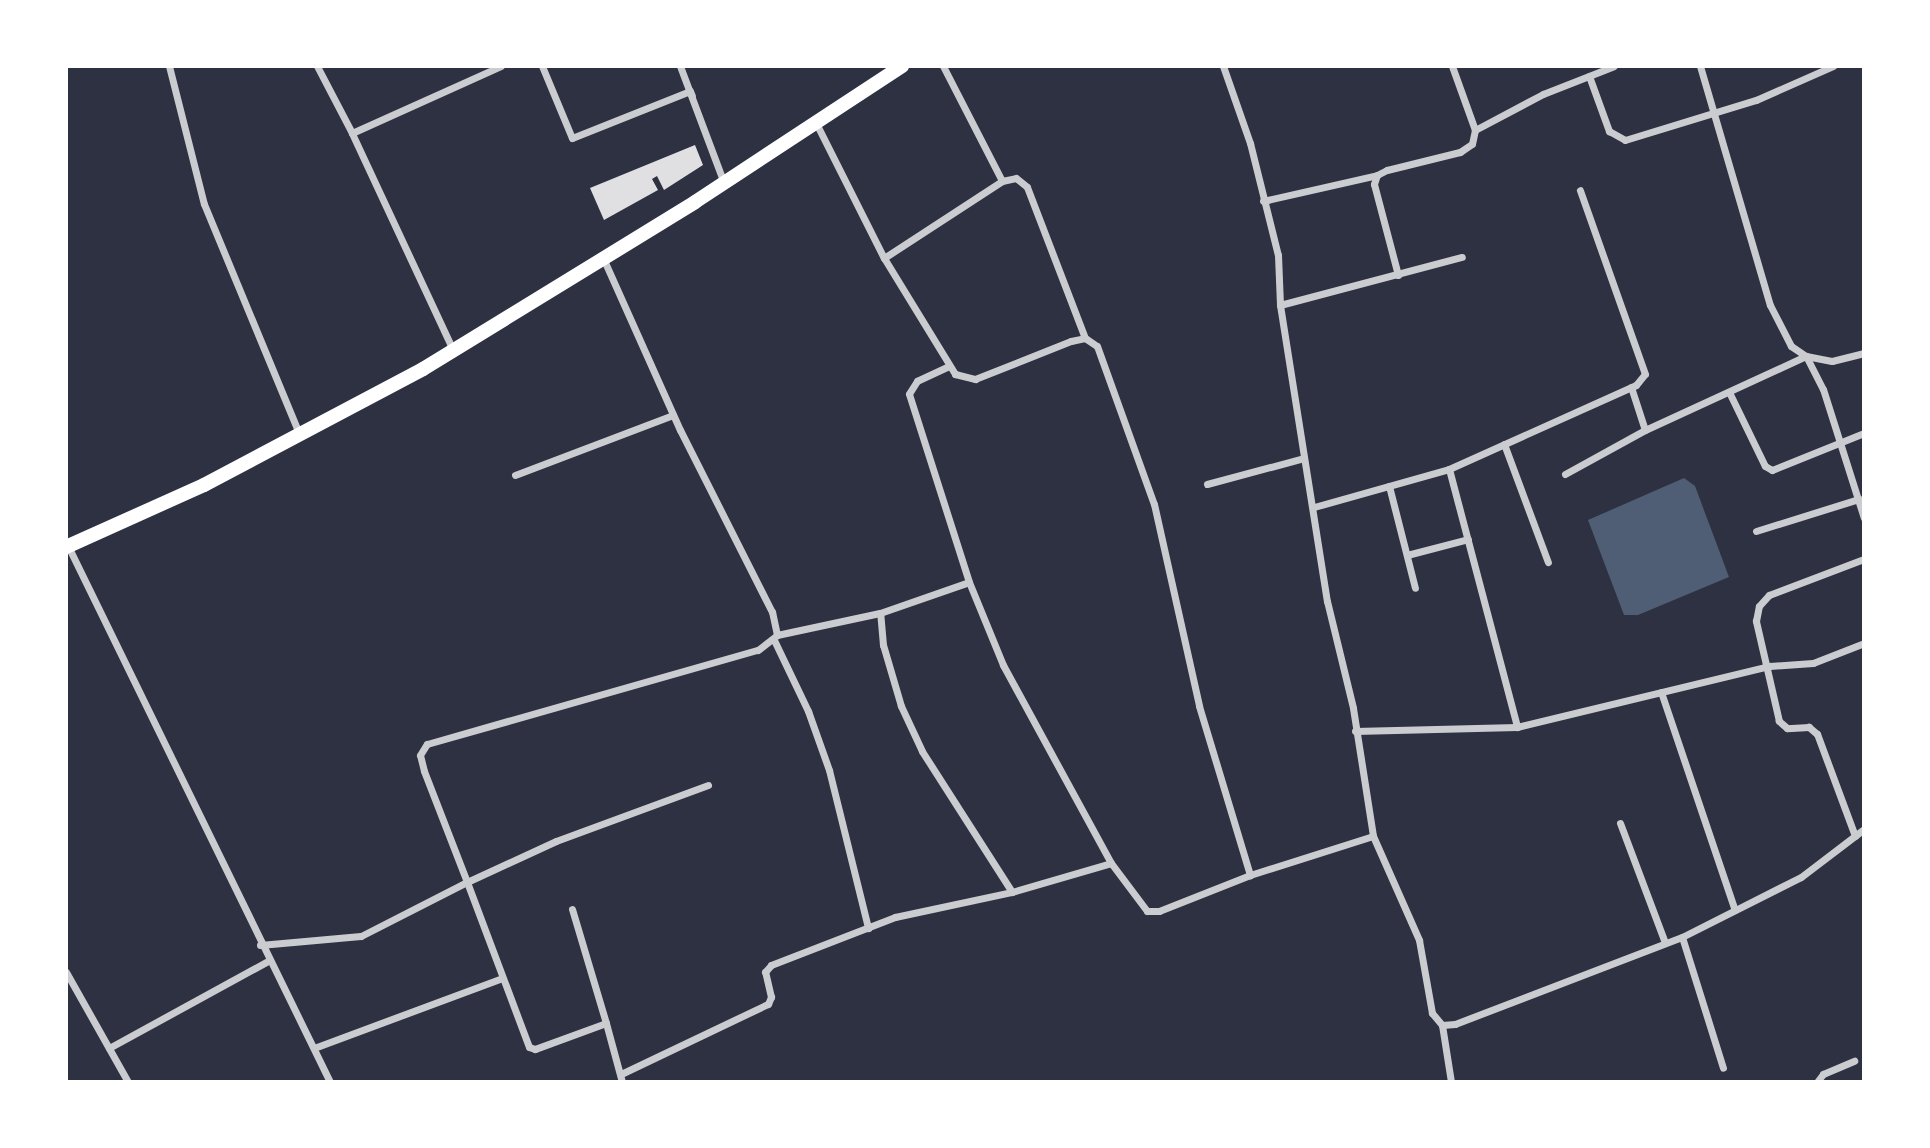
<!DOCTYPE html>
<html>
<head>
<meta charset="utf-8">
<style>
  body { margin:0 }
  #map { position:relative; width:1930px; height:1148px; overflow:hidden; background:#2d3142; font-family:"DM Sans",sans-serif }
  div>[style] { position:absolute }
  .water>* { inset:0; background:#4f5d75 }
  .building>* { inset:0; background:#e0e0e3 }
  .minor>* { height:7px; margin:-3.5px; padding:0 3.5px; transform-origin:3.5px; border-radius:3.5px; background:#caccd0 }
  .secondary>* { height:14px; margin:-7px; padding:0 7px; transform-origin:7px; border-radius:7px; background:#fff }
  span { translate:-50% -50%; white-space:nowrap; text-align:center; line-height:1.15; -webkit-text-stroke:7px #fff; paint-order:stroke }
  .frame { position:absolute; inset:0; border:68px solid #fff; pointer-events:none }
</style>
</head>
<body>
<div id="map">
  <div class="water">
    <i style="clip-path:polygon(1684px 478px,1695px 486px,1729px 577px,1638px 615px,1624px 615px,1588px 520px)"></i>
  </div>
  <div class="building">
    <i style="clip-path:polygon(695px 145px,703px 165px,664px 190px,657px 176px,652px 179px,658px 190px,604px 220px,590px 188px)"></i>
  </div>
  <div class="minor">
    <i style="left:169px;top:66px;width:142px;rotate:75.8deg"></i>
    <i style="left:204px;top:204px;width:248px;rotate:67.5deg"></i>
    <i style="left:317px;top:66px;width:76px;rotate:62.4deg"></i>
    <i style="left:542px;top:66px;width:78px;rotate:67.4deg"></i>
    <i style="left:572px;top:138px;width:127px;rotate:-21.7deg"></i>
    <i style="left:690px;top:91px;width:5px;rotate:68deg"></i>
    <i style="left:680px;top:66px;width:125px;rotate:69.4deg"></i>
    <i style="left:943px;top:66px;width:129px;rotate:62.8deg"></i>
    <i style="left:1223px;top:66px;width:82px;rotate:70.7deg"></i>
    <i style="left:1250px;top:143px;width:115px;rotate:76deg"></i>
    <i style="left:1278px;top:255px;width:50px;rotate:87.7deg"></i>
    <i style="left:1280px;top:305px;width:300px;rotate:81deg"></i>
    <i style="left:1327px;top:601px;width:110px;rotate:76.3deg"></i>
    <i style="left:1353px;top:708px;width:130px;rotate:81.1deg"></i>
    <i style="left:1373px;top:836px;width:114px;rotate:66.1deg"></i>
    <i style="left:1419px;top:940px;width:74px;rotate:79.9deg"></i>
    <i style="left:1432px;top:1013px;width:16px;rotate:50deg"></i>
    <i style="left:1442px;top:1025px;width:13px;rotate:-4deg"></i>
    <i style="left:1455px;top:1024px;width:243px;rotate:-21deg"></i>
    <i style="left:1682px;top:937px;width:133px;rotate:-26.8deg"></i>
    <i style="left:1801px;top:877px;width:79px;rotate:-37.3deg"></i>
    <i style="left:1700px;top:66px;width:249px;rotate:73.7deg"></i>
    <i style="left:1770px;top:305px;width:46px;rotate:62.9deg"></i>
    <i style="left:1791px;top:346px;width:18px;rotate:34deg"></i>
    <i style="left:1806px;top:356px;width:37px;rotate:63deg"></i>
    <i style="left:1823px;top:389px;width:135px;rotate:72.4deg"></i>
    <i style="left:1589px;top:76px;width:59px;rotate:70deg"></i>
    <i style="left:1609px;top:131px;width:18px;rotate:29deg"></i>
    <i style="left:1625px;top:140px;width:137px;rotate:-17deg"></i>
    <i style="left:1756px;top:100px;width:84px;rotate:-23.8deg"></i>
    <i style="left:816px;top:123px;width:151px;rotate:63.3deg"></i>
    <i style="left:884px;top:258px;width:136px;rotate:58.5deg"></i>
    <i style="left:955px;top:374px;width:21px;rotate:14deg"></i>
    <i style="left:975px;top:379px;width:103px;rotate:-21.6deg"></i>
    <i style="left:1071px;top:341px;width:14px;rotate:-12deg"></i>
    <i style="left:1085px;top:338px;width:14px;rotate:34deg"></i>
    <i style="left:1097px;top:346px;width:168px;rotate:70.2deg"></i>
    <i style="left:1154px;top:504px;width:207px;rotate:77.4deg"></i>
    <i style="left:1199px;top:706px;width:177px;rotate:73.2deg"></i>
    <i style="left:1475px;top:130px;width:77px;rotate:-27.9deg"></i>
    <i style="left:1543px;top:94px;width:76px;rotate:-21.5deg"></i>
    <i style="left:1263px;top:201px;width:117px;rotate:-12.8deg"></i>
    <i style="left:884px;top:258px;width:141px;rotate:-33.1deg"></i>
    <i style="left:1002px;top:181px;width:14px;rotate:-12deg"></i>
    <i style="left:1016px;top:178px;width:14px;rotate:39deg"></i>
    <i style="left:1027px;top:187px;width:162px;rotate:69deg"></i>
    <i style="left:1398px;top:275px;width:94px;rotate:-104.8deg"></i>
    <i style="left:1374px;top:184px;width:9px;rotate:-72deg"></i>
    <i style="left:1377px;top:175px;width:11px;rotate:-27deg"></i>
    <i style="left:1387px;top:170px;width:75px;rotate:-13.9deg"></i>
    <i style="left:1460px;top:152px;width:14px;rotate:-34deg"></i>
    <i style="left:1472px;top:144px;width:14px;rotate:-78deg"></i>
    <i style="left:1475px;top:130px;width:68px;rotate:-109.8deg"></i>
    <i style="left:1280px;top:305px;width:188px;rotate:-14.8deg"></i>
    <i style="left:453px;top:350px;width:239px;rotate:-115deg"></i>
    <i style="left:352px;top:133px;width:163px;rotate:-24.2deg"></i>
    <i style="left:949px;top:366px;width:35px;rotate:155deg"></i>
    <i style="left:917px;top:381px;width:15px;rotate:122deg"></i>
    <i style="left:909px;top:394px;width:197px;rotate:72.3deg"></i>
    <i style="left:1631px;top:387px;width:45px;rotate:72deg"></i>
    <i style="left:1729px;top:392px;width:82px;rotate:64.1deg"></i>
    <i style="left:1765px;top:466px;width:8px;rotate:30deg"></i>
    <i style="left:1772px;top:470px;width:99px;rotate:-21.9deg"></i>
    <i style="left:1504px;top:444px;width:126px;rotate:69.6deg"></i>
    <i style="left:1449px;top:469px;width:267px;rotate:75.2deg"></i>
    <i style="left:1565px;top:474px;width:91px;rotate:-28.8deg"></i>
    <i style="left:1645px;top:430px;width:177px;rotate:-24.7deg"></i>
    <i style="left:1806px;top:356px;width:26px;rotate:11deg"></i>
    <i style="left:1832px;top:361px;width:33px;rotate:-14deg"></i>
    <i style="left:515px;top:475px;width:169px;rotate:-20.8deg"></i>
    <i style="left:1207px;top:484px;width:100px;rotate:-15deg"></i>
    <i style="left:1389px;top:486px;width:105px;rotate:75.7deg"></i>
    <i style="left:1314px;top:507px;width:140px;rotate:-15.7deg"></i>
    <i style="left:1449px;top:469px;width:205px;rotate:-24.2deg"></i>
    <i style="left:1636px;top:385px;width:14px;rotate:-51deg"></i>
    <i style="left:1645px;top:374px;width:195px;rotate:-109.5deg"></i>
    <i style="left:1756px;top:531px;width:108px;rotate:-17.3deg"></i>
    <i style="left:68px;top:546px;width:597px;rotate:63.95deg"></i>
    <i style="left:1407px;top:555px;width:63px;rotate:-14.7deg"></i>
    <i style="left:777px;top:635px;width:105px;rotate:-12.1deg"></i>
    <i style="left:774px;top:640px;width:79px;rotate:64.4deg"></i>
    <i style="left:808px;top:711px;width:63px;rotate:70.4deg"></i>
    <i style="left:829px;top:770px;width:163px;rotate:76.1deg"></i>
    <i style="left:1661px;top:692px;width:230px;rotate:71.3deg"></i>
    <i style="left:1355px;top:731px;width:162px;rotate:-1.4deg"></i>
    <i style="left:1517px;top:727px;width:260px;rotate:-13.6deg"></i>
    <i style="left:1770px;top:666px;width:43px;rotate:-4deg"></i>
    <i style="left:1813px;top:663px;width:55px;rotate:-21.4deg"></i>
    <i style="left:1620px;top:823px;width:128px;rotate:69.4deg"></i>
    <i style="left:1855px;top:836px;width:109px;rotate:-110.4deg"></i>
    <i style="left:1817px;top:734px;width:11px;rotate:-139deg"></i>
    <i style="left:1809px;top:727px;width:22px;rotate:177deg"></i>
    <i style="left:1787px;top:728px;width:11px;rotate:-139deg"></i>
    <i style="left:1779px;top:721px;width:103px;rotate:-103deg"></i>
    <i style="left:1756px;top:621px;width:15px;rotate:-79deg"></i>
    <i style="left:1759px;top:606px;width:15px;rotate:-48deg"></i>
    <i style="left:1769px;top:595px;width:102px;rotate:-20.8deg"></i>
    <i style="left:1012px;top:892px;width:103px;rotate:-16.3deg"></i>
    <i style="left:572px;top:909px;width:119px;rotate:73.4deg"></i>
    <i style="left:1682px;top:937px;width:137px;rotate:72.6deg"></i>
    <i style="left:260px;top:945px;width:101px;rotate:-5.1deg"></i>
    <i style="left:361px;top:936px;width:119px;rotate:-27deg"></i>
    <i style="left:467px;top:882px;width:119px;rotate:-111.2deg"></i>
    <i style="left:424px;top:771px;width:16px;rotate:-104deg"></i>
    <i style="left:420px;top:755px;width:13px;rotate:-58deg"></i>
    <i style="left:427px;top:744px;width:344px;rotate:-15.9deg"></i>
    <i style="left:758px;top:650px;width:24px;rotate:-38deg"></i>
    <i style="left:777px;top:635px;width:24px;rotate:-102deg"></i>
    <i style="left:772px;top:612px;width:204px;rotate:-116.8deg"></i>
    <i style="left:680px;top:430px;width:191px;rotate:-114.1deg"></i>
    <i style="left:66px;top:972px;width:126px;rotate:60.6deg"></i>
    <i style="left:1442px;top:1025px;width:58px;rotate:81deg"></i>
    <i style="left:109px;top:1048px;width:181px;rotate:-28.7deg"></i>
    <i style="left:314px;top:1048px;width:201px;rotate:-20.4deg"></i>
    <i style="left:621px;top:1074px;width:163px;rotate:-25.5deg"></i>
    <i style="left:768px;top:1004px;width:8px;rotate:-67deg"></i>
    <i style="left:771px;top:997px;width:26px;rotate:-103deg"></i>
    <i style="left:765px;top:972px;width:9px;rotate:-49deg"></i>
    <i style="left:771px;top:965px;width:133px;rotate:-21.2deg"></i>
    <i style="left:895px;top:917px;width:120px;rotate:-12.1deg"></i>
    <i style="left:1012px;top:892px;width:167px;rotate:-122.6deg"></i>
    <i style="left:922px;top:751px;width:50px;rotate:-115deg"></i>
    <i style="left:901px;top:706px;width:64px;rotate:-106.4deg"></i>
    <i style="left:883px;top:645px;width:32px;rotate:-95deg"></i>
    <i style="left:880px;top:613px;width:94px;rotate:-19.2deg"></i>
    <i style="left:969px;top:582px;width:90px;rotate:67.7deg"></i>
    <i style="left:1003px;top:665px;width:226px;rotate:61.4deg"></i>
    <i style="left:1111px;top:863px;width:60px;rotate:53.1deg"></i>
    <i style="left:1147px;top:911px;width:12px"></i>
    <i style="left:1159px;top:911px;width:98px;rotate:-21.6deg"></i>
    <i style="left:1250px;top:875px;width:129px;rotate:-17.6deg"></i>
    <i style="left:622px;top:1082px;width:61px;rotate:-105.2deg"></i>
    <i style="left:606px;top:1023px;width:76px;rotate:159.9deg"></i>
    <i style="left:535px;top:1049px;width:6px;rotate:-162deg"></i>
    <i style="left:529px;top:1047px;width:176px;rotate:-110.6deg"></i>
    <i style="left:467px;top:882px;width:98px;rotate:-24.7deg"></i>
    <i style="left:556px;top:841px;width:162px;rotate:-20.2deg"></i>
    <i style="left:1817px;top:1082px;width:10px;rotate:-53deg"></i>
    <i style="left:1823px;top:1074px;width:34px;rotate:-23deg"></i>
  </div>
  <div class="secondary">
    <i style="left:66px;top:547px;width:151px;rotate:-24.2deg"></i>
    <i style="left:204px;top:485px;width:248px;rotate:-27.9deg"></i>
    <i style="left:423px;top:369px;width:319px;rotate:-31.5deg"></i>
    <i style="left:695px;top:202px;width:248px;rotate:-33.3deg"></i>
  </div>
  <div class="frame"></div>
</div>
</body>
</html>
